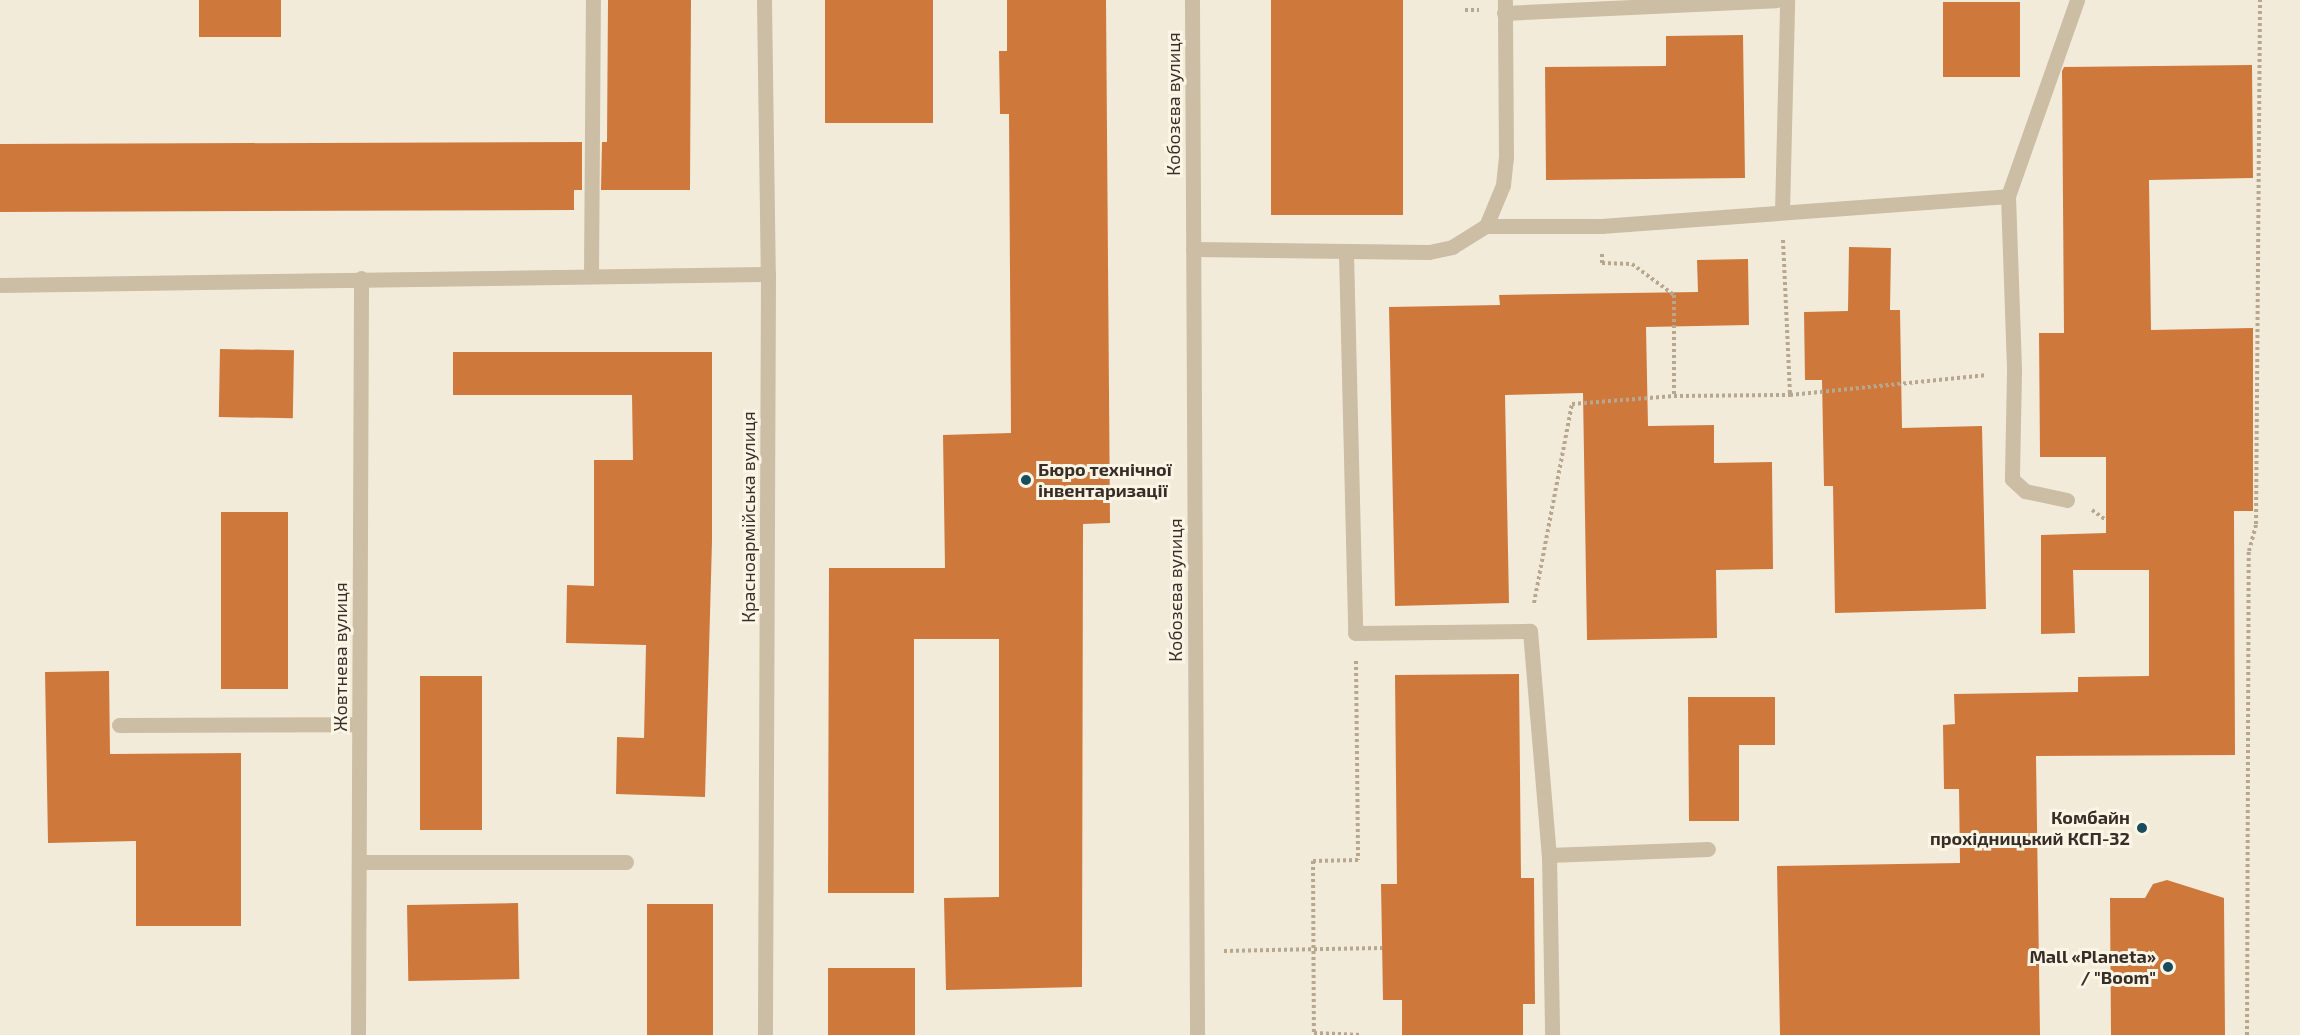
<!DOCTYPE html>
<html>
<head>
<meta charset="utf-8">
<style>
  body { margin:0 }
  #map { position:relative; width:2300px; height:1035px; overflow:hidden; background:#f3ebd9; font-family:"Exo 2",sans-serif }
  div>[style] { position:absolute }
  .building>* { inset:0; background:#cf783c; transform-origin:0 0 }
  .path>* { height:4px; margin-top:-2px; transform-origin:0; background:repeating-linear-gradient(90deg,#b8a78f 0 3px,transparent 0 6px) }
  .minor>* { height:15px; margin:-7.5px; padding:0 7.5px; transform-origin:7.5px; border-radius:7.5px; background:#ccbda5 }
  .dots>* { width:16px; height:16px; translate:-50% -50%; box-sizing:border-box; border:3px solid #fbf5e6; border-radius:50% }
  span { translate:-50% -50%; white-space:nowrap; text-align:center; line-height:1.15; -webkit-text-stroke:6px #fbf5e6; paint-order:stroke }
  .street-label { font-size:18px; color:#372f27 }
  .poi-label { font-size:18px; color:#372f27; font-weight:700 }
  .left { translate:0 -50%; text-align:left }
  .right { translate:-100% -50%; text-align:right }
</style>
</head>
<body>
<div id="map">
  <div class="building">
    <i style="left:199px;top:0;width:82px;height:37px"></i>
    <i style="clip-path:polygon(608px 0,691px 0,690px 190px,601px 190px,602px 142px,607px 142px)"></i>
    <i style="left:825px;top:0;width:108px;height:123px"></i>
    <i style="clip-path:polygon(1007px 0,1106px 0,1110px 523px,1083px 524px,1082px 987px,946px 990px,944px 898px,999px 897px,999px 639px,914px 639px,914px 893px,828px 893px,829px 568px,945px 568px,943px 435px,1011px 433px,1009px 114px,1000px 114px,999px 51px,1007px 51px)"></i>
    <i style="left:1271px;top:0;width:132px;height:215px"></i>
    <i style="left:1943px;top:2px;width:77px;height:75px"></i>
    <i style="clip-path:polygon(1743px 35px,1745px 178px,1546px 180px,1545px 67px,1666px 66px,1666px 36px)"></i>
    <i style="clip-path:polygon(2252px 65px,2253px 178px,2149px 180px,2151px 330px,2253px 328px,2253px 511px,2234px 511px,2235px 755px,2036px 756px,2040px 1035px,1780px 1035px,1777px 866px,1960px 863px,1959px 789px,1944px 789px,1943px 725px,1955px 724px,1954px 694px,2078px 692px,2078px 677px,2149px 676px,2149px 570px,2073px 570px,2075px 633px,2041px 634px,2041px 535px,2106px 533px,2106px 457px,2040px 457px,2039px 333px,2064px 333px,2062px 71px,2064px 67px)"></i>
    <i style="clip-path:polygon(582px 142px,582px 190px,574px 190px,574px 210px,0 212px,0 144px)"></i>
    <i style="clip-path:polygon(1849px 247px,1891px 248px,1890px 310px,1900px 310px,1902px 428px,1982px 426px,1986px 609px,1835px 613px,1833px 486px,1824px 486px,1822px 380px,1805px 380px,1804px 312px,1848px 311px)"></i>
    <i style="clip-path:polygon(1748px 259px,1749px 325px,1646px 327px,1648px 426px,1714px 425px,1714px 463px,1772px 462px,1773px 569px,1716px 570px,1717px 638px,1587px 640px,1583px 393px,1505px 395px,1509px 603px,1395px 606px,1389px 307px,1500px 305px,1499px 295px,1698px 292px,1697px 260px)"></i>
    <i style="left:220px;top:349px;width:74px;height:68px;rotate:1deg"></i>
    <i style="clip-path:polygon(453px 352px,712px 352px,712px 541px,705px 797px,616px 794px,617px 737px,644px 738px,646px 645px,566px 643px,567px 585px,594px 586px,594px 460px,633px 460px,632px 395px,453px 395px)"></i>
    <i style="left:288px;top:512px;width:177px;height:67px;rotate:90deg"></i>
    <i style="clip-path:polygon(109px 671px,110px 754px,241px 753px,241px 926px,136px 926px,136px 841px,48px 843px,45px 672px)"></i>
    <i style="clip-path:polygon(1519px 674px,1521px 878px,1534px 878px,1535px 1004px,1523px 1004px,1523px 1035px,1402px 1035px,1402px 1000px,1383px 1000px,1381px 884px,1397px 884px,1395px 675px)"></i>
    <i style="left:420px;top:676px;width:62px;height:154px"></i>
    <i style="clip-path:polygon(1688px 697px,1775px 697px,1775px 745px,1739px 745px,1739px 821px,1689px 821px)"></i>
    <i style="clip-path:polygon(2167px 880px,2224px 898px,2225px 1035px,2111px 1035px,2110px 898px,2145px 898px,2153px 884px)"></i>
    <i style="left:518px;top:903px;width:76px;height:111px;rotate:89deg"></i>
    <i style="left:713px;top:904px;width:131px;height:66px;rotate:90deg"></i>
    <i style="left:828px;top:968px;width:87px;height:67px"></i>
  </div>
  <div class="path">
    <i style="left:1465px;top:10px;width:14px"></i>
    <i style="left:1783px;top:240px;width:155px;rotate:87.4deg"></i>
    <i style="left:1602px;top:254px;width:9px;rotate:90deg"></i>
    <i style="left:1602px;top:263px;width:30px;rotate:2deg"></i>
    <i style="left:1632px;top:264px;width:52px;rotate:36.4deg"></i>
    <i style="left:1674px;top:295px;width:101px;rotate:90deg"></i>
    <i style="left:2092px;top:510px;width:17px;rotate:36deg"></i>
    <i style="left:1534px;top:603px;width:203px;rotate:-79.2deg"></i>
    <i style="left:1572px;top:404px;width:102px;rotate:-4.5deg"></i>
    <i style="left:1674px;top:396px;width:116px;rotate:-0.5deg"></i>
    <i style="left:1790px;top:395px;width:198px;rotate:-5.8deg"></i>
    <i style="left:1356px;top:661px;width:199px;rotate:89.4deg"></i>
    <i style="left:1358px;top:860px;width:45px;rotate:178.7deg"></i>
    <i style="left:1313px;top:861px;width:172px;rotate:89.7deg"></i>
    <i style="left:1314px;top:1033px;width:48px;rotate:2.4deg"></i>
    <i style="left:1224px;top:951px;width:158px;rotate:-1.1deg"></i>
    <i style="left:2247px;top:1035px;width:484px;rotate:-89.8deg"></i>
    <i style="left:2249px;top:551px;width:28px;rotate:-75deg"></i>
    <i style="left:2256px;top:524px;width:524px;rotate:-89.56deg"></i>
  </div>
  <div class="minor">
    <i style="left:764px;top:0;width:274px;rotate:89.2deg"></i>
    <i style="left:768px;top:274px;width:761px;rotate:90.23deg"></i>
    <i style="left:1192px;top:0;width:1035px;rotate:89.72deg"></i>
    <i style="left:1504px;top:13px;width:272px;rotate:-2.7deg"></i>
    <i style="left:2008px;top:196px;width:176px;rotate:88deg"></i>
    <i style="left:2014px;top:372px;width:107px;rotate:91.1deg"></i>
    <i style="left:2012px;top:479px;width:18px;rotate:43deg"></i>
    <i style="left:2025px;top:491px;width:43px;rotate:12.1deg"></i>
    <i style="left:1782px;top:212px;width:212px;rotate:-88.6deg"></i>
    <i style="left:1486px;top:226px;width:115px"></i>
    <i style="left:1601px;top:226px;width:408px;rotate:-4.2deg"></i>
    <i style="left:2008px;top:196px;width:208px;rotate:-70.6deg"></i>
    <i style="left:1193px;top:249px;width:236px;rotate:0.7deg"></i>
    <i style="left:1429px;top:252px;width:24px;rotate:-12deg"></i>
    <i style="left:1452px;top:247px;width:40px;rotate:-32deg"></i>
    <i style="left:1486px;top:226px;width:44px;rotate:-67.5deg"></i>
    <i style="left:1503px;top:185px;width:27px;rotate:-84deg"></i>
    <i style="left:1506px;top:158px;width:158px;rotate:-90.4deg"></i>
    <i style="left:1346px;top:253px;width:380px;rotate:88.6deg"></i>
    <i style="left:1355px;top:633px;width:175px;rotate:-0.7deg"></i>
    <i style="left:1530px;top:631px;width:225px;rotate:85.2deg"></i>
    <i style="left:1549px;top:855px;width:159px;rotate:-2.2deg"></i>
    <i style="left:591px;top:276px;width:276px;rotate:-89.6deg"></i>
    <i style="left:0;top:285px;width:768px;rotate:-0.82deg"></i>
    <i style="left:119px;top:725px;width:240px;rotate:-0.2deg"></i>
    <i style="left:1549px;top:855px;width:180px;rotate:89deg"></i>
    <i style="left:359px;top:862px;width:267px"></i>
    <i style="left:358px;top:1035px;width:757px;rotate:-89.77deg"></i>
  </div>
  <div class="dots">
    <i style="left:1026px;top:480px;background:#194c5c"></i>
    <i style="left:2142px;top:828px;background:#194c5c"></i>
    <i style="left:2168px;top:967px;background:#194c5c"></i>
  </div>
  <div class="street-label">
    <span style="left:1173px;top:104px;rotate:-90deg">Кобозєва вулиця</span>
    <span style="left:748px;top:517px;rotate:-90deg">Красноармійська вулиця</span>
    <span style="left:1175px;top:590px;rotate:-90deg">Кобозєва вулиця</span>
    <span style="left:340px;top:657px;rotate:-90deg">Жовтнева вулиця</span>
  </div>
  <div class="poi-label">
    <span class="left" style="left:1038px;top:480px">Бюро технічної<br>інвентаризації</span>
    <span class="right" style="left:2130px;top:828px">Комбайн<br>прохідницький КСП-32</span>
    <span class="right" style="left:2156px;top:967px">Mall «Planeta»<br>/ "Boom"</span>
  </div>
</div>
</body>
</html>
